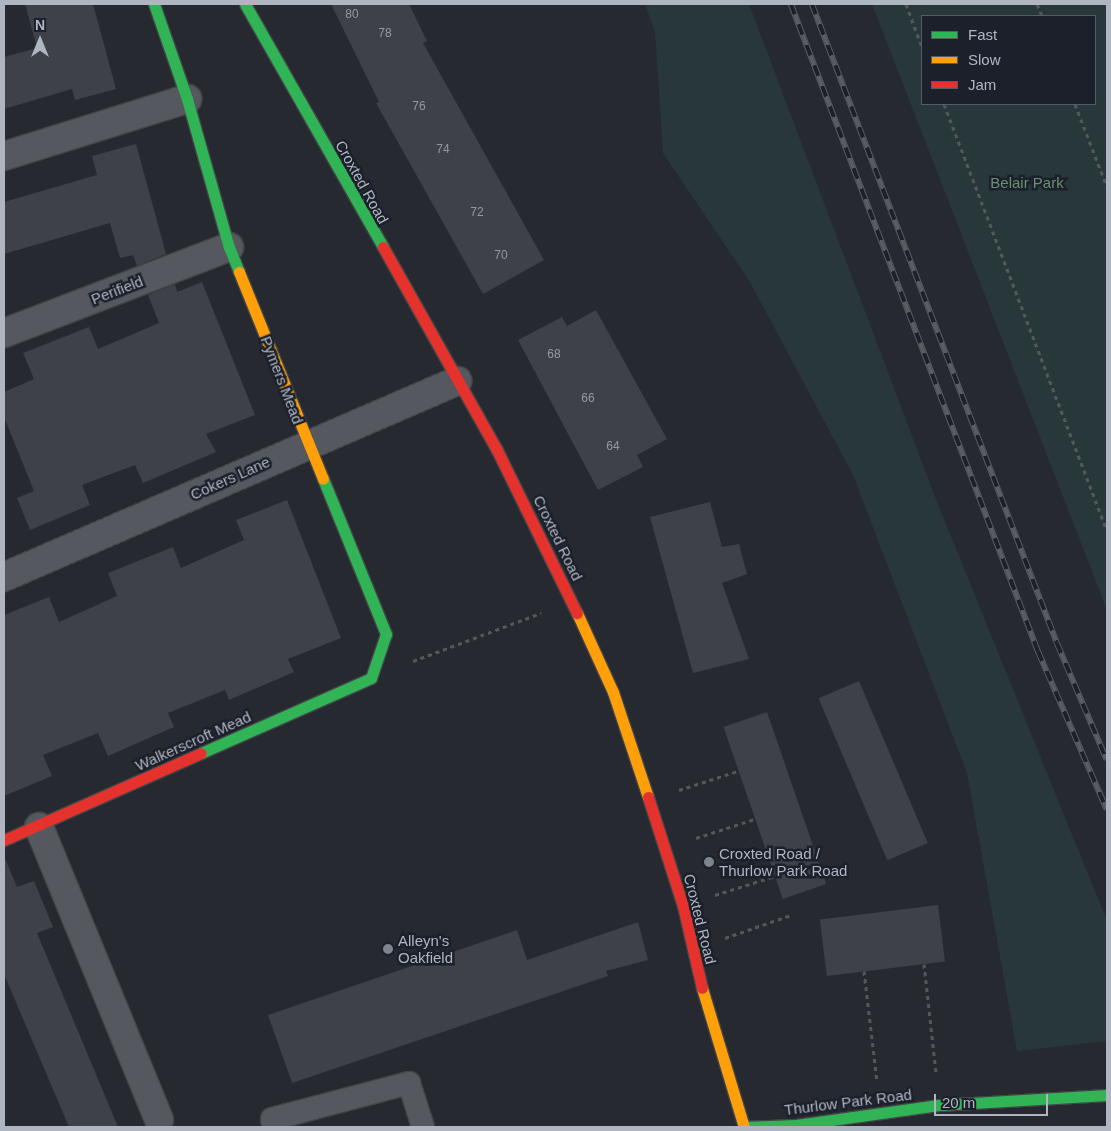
<!DOCTYPE html>
<html>
<head>
<meta charset="utf-8">
<style>
  body { margin:0 }
  #map { position:relative; width:1111px; height:1131px; overflow:hidden; background:#262a30; font-family:Helvetica,sans-serif }
  div>[style] { position:absolute }
  .green>* { inset:0; background:#283739 }
  .building>* { inset:0; background:#3e4147; transform-origin:0 0 }
  .path>* { height:3px; margin-top:-1.5px; transform-origin:0; background:repeating-linear-gradient(90deg,#54585c 0 4px,transparent 0 8px) }
  .roads { filter:drop-shadow(1px 0 #424549) drop-shadow(-1px 0 #424549) drop-shadow(0 1px #424549) drop-shadow(0 -1px #424549) }
  .lane>* { height:22px; margin:-11px; padding:0 11px; transform-origin:11px; border-radius:11px; background:#55585f }
  .street>* { height:28px; margin:-14px; padding:0 14px; transform-origin:14px; border-radius:14px; background:#55585f }
  .fast>* { height:11px; margin:-5.5px; padding:0 5.5px; transform-origin:5.5px; border-radius:5.5px; background:#30b455 }
  .slow>* { height:11px; margin:-5.5px; padding:0 5.5px; transform-origin:5.5px; border-radius:5.5px; background:#ff9f0a }
  .jam>* { height:11px; margin:-5.5px; padding:0 5.5px; transform-origin:5.5px; border-radius:5.5px; background:#e5322d }
  .rail>* { height:5.5px; margin-top:-2.75px; transform-origin:0; background:repeating-linear-gradient(90deg,#1b202a 0 11px,#595c62 0 22px); box-sizing:border-box; border-block:1px solid #595c62 }
  .dots>* { width:14px; height:14px; translate:-50% -50%; box-sizing:border-box; border:2px solid #1b202a; border-radius:50% }
  span { translate:-50% -50%; white-space:nowrap; text-align:center; line-height:1.15; -webkit-text-stroke:5px #1b202a; paint-order:stroke }
  .number-label { font-size:12px; color:#9399a3 }
  .number-label span { -webkit-text-stroke-width:0 }
  .street-label { font-size:15px; color:#afb6c2 }
  .park-label { font-size:15px; color:#699073 }
  .poi-label { font-size:15px; color:#afb6c2 }
  .left { translate:0 -50%; text-align:left }
  .frame { position:absolute; inset:0; border:5px solid #afb6c2; pointer-events:none }
  .legend { position:absolute; left:921px; top:15px; width:175px; height:90px; box-sizing:border-box; background:#1b202a; border:1px solid #565c67; margin:0; padding:6px 9px; list-style:none; font-size:15px; color:#afb6c2 }
  .legend li { display:flex; align-items:center; gap:10px; height:25px }
  .legend b { width:25px; border:1px solid #565c67 }
  .north { position:absolute; left:15px; top:15px; width:50px; height:50px; -webkit-text-stroke:4px #1b202a; paint-order:stroke; rotate:0deg; font-size:14px; font-weight:700; line-height:20px; text-align:center; color:#afb6c2 }
  .north::after { content:''; display:block; margin:auto; width:18px; height:22px; background:#afb6c2; clip-path:polygon(50% 0,100% 100%,50% 72%,0 100%) }
  .scale { position:absolute; left:934px; top:1094px; width:114px; height:22px; box-sizing:border-box; border:2px solid #afb6c2; border-top:0; padding-left:6px; font-size:15px; line-height:18px; white-space:nowrap; color:#afb6c2; -webkit-text-stroke:4px #1b202a; paint-order:stroke }
</style>
</head>
<body>
<div id="map">
  <div class="green">
    <i style="clip-path:polygon(645px 4px,749px 4px,935px 497px,1107px 921px,1107px 1041px,1017px 1051px,967px 773px,853px 475px,750px 282px,663px 153px,655px 32px)"></i>
    <i style="clip-path:polygon(evenodd,872px 4px,1107px 4px,1107px 610px,872px 4px,922px 16px,1095px 16px,1095px 104px,922px 104px,922px 16px)"></i>
  </div>
  <div class="building">
    <i style="clip-path:polygon(25px 4px,93px 4px,116px 89px,75px 100px,72px 89px,4px 109px,4px 57px,37px 48px)"></i>
    <i style="clip-path:polygon(331px 4px,409px 4px,427px 41px,423px 43px,544px 260px,483px 294px,376px 103px,379px 102px)"></i>
    <i style="clip-path:polygon(136px 144px,166px 254px,137px 266px,133px 255px,120px 258px,110px 223px,4px 254px,4px 202px,97px 175px,92px 156px)"></i>
    <i style="clip-path:polygon(202px 282px,255px 415px,206px 434px,216px 452px,143px 483px,135px 465px,82px 485px,90px 505px,30px 530px,17px 498px,34px 491px,4px 417px,4px 392px,34px 379px,23px 353px,89px 327px,98px 349px,159px 323px,148px 295px,175px 284px,177px 292px)"></i>
    <i style="clip-path:polygon(596px 310px,667px 439px,637px 455px,643px 467px,598px 490px,518px 340px,562px 317px,567px 326px)"></i>
    <i style="clip-path:polygon(287px 500px,341px 638px,288px 659px,294px 672px,229px 700px,225px 690px,168px 713px,174px 727px,108px 756px,98px 733px,43px 755px,52px 776px,4px 796px,4px 615px,49px 597px,59px 622px,117px 596px,108px 573px,173px 547px,181px 568px,244px 540px,236px 520px)"></i>
    <i style="clip-path:polygon(710px 502px,722px 547px,739px 544px,747px 574px,722px 583px,749px 659px,693px 673px,650px 517px)"></i>
    <i style="left:859px;top:681px;width:176px;height:44px;rotate:67deg"></i>
    <i style="left:767px;top:712px;width:182px;height:46px;rotate:71deg"></i>
    <i style="clip-path:polygon(4px 856px,17px 887px,34px 881px,53px 927px,37px 933px,118px 1127px,69px 1127px,4px 974px)"></i>
    <i style="left:938px;top:905px;width:57px;height:119px;rotate:83deg"></i>
    <i style="clip-path:polygon(638px 922px,648px 960px,606px 971px,608px 976px,292px 1083px,268px 1015px,517px 930px,527px 960px)"></i>
  </div>
  <div class="path">
    <i style="left:906px;top:4px;width:46px;rotate:69.6deg"></i>
    <i style="left:1037px;top:4px;width:13px;rotate:67deg"></i>
    <i style="left:944px;top:104px;width:456px;rotate:69.1deg"></i>
    <i style="left:1075px;top:104px;width:89px;rotate:68.9deg"></i>
    <i style="left:413px;top:661px;width:137px;rotate:-20.6deg"></i>
    <i style="left:679px;top:790px;width:62px;rotate:-17.9deg"></i>
    <i style="left:696px;top:838px;width:62px;rotate:-17.9deg"></i>
    <i style="left:715px;top:895px;width:63px;rotate:-17.6deg"></i>
    <i style="left:725px;top:938px;width:70px;rotate:-19.2deg"></i>
    <i style="left:924px;top:964px;width:109px;rotate:83.7deg"></i>
    <i style="left:864px;top:971px;width:111px;rotate:83.3deg"></i>
  </div>
  <div class="roads">
    <div class="lane">
      <i style="left:274px;top:1127px;width:8px;rotate:-104deg"></i>
      <i style="left:272px;top:1119px;width:142px;rotate:-14.7deg"></i>
      <i style="left:409px;top:1083px;width:46px;rotate:72.3deg"></i>
    </div>
    <div class="street">
      <i style="left:4px;top:156px;width:192px;rotate:-17.3deg"></i>
      <i style="left:4px;top:333px;width:241px;rotate:-20.9deg"></i>
      <i style="left:4px;top:577px;width:494px;rotate:-23.4deg"></i>
      <i style="left:39px;top:827px;width:316px;rotate:67.7deg"></i>
    </div>
    <div class="fast">
      <i style="left:154px;top:4px;width:101px;rotate:70.8deg"></i>
      <i style="left:187px;top:99px;width:154px;rotate:74.2deg"></i>
      <i style="left:229px;top:247px;width:27px;rotate:68deg"></i>
      <i style="left:245px;top:4px;width:279px;rotate:60.4deg"></i>
      <i style="left:201px;top:753px;width:186px;rotate:-23.8deg"></i>
      <i style="left:371px;top:678px;width:46px;rotate:-71.2deg"></i>
      <i style="left:386px;top:634px;width:167px;rotate:-112.1deg"></i>
      <i style="left:743px;top:1127px;width:53px;rotate:-2.2deg"></i>
      <i style="left:796px;top:1125px;width:144px;rotate:-8deg"></i>
      <i style="left:939px;top:1105px;width:168px;rotate:-3.4deg"></i>
    </div>
    <div class="slow">
      <i style="left:239px;top:272px;width:223px;rotate:67.9deg"></i>
      <i style="left:577px;top:613px;width:87px;rotate:65.5deg"></i>
      <i style="left:613px;top:692px;width:111px;rotate:71.6deg"></i>
      <i style="left:702px;top:988px;width:145px;rotate:73.2deg"></i>
    </div>
    <div class="jam">
      <i style="left:383px;top:247px;width:231px;rotate:60.7deg"></i>
      <i style="left:496px;top:448px;width:184px;rotate:63.9deg"></i>
      <i style="left:648px;top:797px;width:114px;rotate:72.2deg"></i>
      <i style="left:683px;top:906px;width:84px;rotate:77deg"></i>
      <i style="left:4px;top:840px;width:215px;rotate:-23.8deg"></i>
    </div>
  </div>
  <div class="rail">
    <i style="left:791px;top:4px;width:693px;rotate:69.11deg"></i>
    <i style="left:1038px;top:651px;width:173px;rotate:66.5deg"></i>
    <i style="left:812px;top:4px;width:684px;rotate:69.02deg"></i>
    <i style="left:1057px;top:643px;width:127px;rotate:66.9deg"></i>
  </div>
  <div class="dots">
    <i style="left:709px;top:862px;background:#7f858f"></i>
    <i style="left:388px;top:949px;background:#7f858f"></i>
  </div>
  <div class="number-label">
    <span style="left:352px;top:15px">80</span>
    <span style="left:385px;top:34px">78</span>
    <span style="left:419px;top:107px">76</span>
    <span style="left:443px;top:150px">74</span>
    <span style="left:477px;top:213px">72</span>
    <span style="left:501px;top:256px">70</span>
    <span style="left:554px;top:355px">68</span>
    <span style="left:588px;top:399px">66</span>
    <span style="left:613px;top:447px">64</span>
  </div>
  <div class="street-label">
    <span style="left:362px;top:182px;rotate:61deg">Croxted Road</span>
    <span style="left:117px;top:290px;rotate:-21deg">Perifield</span>
    <span style="left:282px;top:380px;rotate:69deg">Pymers Mead</span>
    <span style="left:230px;top:478px;rotate:-24deg">Cokers Lane</span>
    <span style="left:558px;top:538px;rotate:64deg">Croxted Road</span>
    <span style="left:193px;top:741px;rotate:-24deg">Walkerscroft Mead</span>
    <span style="left:700px;top:919px;rotate:76deg">Croxted Road</span>
    <span style="left:848px;top:1102px;rotate:-7deg">Thurlow Park Road</span>
  </div>
  <div class="park-label">
    <span style="left:1027px;top:183px">Belair Park</span>
  </div>
  <div class="poi-label">
    <span class="left" style="left:719px;top:862px">Croxted Road /<br>Thurlow Park Road</span>
    <span class="left" style="left:398px;top:949px">Alleyn's<br>Oakfield</span>
  </div>
  <div class="frame"></div>
  <ul class="legend">
  <li><b style="height:6px;background:#30b455"></b>Fast</li>
  <li><b style="height:6px;background:#ff9f0a"></b>Slow</li>
  <li><b style="height:6px;background:#e5322d"></b>Jam</li>
  </ul>
  <div class="north">N</div>
  <div class="scale">20 m</div>
</div>
</body>
</html>
